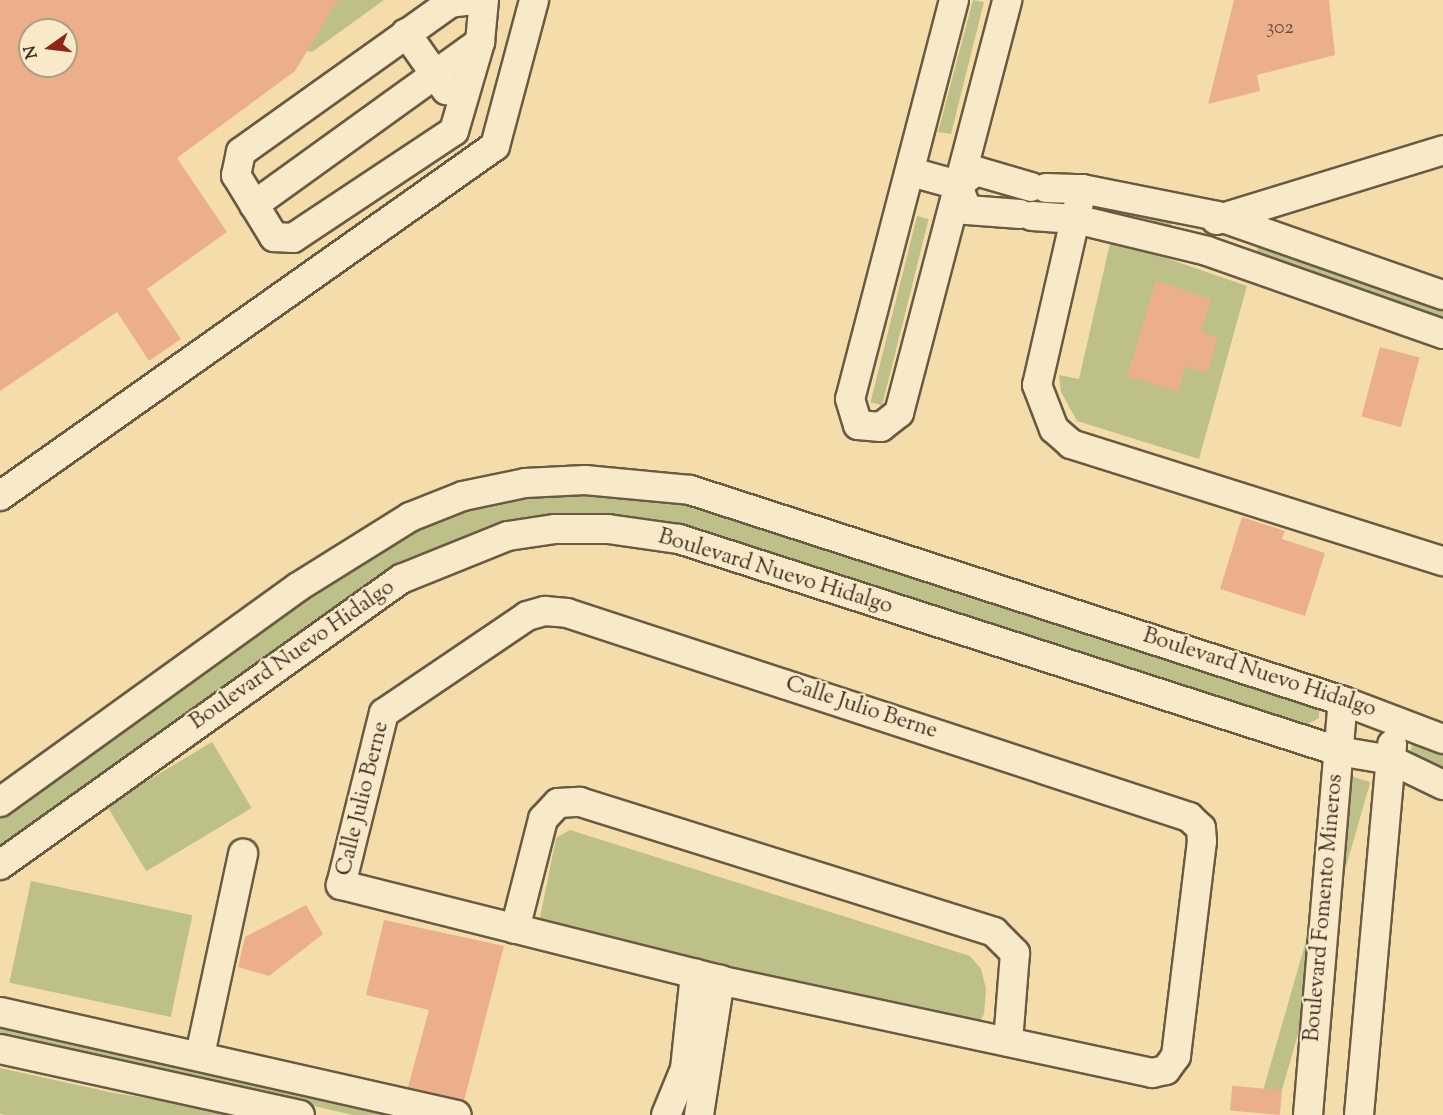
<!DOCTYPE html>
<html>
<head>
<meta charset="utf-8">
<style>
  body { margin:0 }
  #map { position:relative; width:1443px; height:1115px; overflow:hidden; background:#f5ddab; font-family:"Sorts Mill Goudy",serif }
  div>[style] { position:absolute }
  .green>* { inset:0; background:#bdc088; transform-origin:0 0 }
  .building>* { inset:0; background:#ebb08b; transform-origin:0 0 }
  .roads { filter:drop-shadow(2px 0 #695a42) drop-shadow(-2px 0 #695a42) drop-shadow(0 2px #695a42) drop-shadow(0 -2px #695a42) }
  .minor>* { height:28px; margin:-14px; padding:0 14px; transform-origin:14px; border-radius:14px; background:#f8e9c8 }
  span { translate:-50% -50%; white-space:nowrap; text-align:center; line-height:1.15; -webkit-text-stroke:4.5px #f8e9c8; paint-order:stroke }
  .number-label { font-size:20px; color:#664e3a }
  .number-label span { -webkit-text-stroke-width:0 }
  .street-label { font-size:22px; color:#3a2e1f }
  .north { position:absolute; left:18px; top:18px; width:60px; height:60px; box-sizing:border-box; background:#f8e9c8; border:2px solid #ac9e84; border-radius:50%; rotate:256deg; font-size:16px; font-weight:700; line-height:24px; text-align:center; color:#3a2e1f }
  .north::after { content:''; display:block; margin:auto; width:21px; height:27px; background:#8f2418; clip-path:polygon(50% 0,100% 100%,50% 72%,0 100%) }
</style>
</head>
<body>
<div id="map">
  <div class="green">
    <i style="clip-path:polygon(330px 0,384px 0,312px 52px,303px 50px)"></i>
    <i style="clip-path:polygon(973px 0,984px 2px,951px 134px,938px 132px)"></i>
    <i style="clip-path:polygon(1094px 206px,1173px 218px,1171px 226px)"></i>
    <i style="left:917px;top:216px;width:12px;height:192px;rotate:14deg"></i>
    <i style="clip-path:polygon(1111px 239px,1247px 286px,1199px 459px,1077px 421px,1061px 392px,1059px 375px,1079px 379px)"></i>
    <i style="clip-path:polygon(1258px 246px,1375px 284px,1443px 311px,1443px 320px,1256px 255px)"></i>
    <i style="clip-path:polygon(559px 491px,679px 502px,741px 517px,1311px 701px,1319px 709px,1319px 718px,1302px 727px,736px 546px,506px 526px,463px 537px,409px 564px,0 850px,0 818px,343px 571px,452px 512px)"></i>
    <i style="left:212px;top:742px;width:77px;height:123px;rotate:59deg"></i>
    <i style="clip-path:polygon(1413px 742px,1443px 750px,1443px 779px,1408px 759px)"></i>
    <i style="left:1353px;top:777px;width:18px;height:339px;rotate:16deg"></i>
    <i style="clip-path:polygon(570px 830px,970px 956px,981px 969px,986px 989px,984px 1014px,975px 1031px,537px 933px,556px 838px)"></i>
    <i style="left:31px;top:881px;width:165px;height:104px;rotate:12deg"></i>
    <i style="clip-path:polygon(0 1025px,402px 1115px,353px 1115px,0 1035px)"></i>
    <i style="clip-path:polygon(0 1068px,114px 1093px,254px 1115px,5px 1115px,0 1114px)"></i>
  </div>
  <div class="building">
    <i style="clip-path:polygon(evenodd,0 0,338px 0,295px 71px,177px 158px,227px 232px,147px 289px,181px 339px,149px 361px,117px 312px,0 391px,0 0,30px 30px,66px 30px,66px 66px,30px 66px,30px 30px)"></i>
    <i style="clip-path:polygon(1234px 0,1329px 0,1335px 55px,1257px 75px,1260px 91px,1208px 104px)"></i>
    <i style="clip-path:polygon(1156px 281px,1211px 299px,1201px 332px,1218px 337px,1207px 373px,1185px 366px,1178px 392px,1127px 376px)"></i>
    <i style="left:1380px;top:347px;width:41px;height:72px;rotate:15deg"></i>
    <i style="clip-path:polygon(1242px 517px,1285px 531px,1282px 539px,1325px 553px,1305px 616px,1220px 589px)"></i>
    <i style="clip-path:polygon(306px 905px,323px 934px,269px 976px,238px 967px,245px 937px)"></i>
    <i style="clip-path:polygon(384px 920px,504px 946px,464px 1101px,408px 1087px,429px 1010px,366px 995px)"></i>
    <i style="left:1282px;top:1090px;width:25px;height:50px;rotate:95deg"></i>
  </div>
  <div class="roads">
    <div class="minor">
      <i style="left:473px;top:0;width:23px;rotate:173deg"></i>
      <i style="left:450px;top:3px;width:257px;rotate:144.5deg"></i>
      <i style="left:241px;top:152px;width:24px;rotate:102deg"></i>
      <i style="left:236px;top:175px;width:73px;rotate:58.5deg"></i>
      <i style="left:274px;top:237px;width:19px;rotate:3deg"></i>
      <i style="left:293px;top:238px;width:193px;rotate:-33.6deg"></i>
      <i style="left:454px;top:131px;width:93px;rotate:-73.7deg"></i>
      <i style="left:480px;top:42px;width:42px;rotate:-84.6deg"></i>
      <i style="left:954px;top:0;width:412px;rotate:104.6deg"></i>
      <i style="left:850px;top:399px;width:27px;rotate:73deg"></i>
      <i style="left:858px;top:425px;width:23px;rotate:5deg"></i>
      <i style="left:881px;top:427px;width:23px;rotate:-38deg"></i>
      <i style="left:899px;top:413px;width:427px;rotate:-75.3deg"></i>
      <i style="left:406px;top:33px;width:70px;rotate:54.9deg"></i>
      <i style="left:911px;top:172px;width:49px;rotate:15.5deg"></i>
      <i style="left:1046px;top:188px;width:36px;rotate:2deg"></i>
      <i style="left:1082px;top:189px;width:138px;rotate:11.3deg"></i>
      <i style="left:1217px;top:216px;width:239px;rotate:19.3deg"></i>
      <i style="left:1082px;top:189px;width:201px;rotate:102.9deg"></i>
      <i style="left:1037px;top:385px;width:47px;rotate:68.9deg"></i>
      <i style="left:1054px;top:429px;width:23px;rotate:41deg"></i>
      <i style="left:1071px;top:444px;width:390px;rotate:17.5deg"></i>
      <i style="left:254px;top:205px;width:279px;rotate:-35.8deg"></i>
      <i style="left:1020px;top:214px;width:53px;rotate:-175.7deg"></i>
      <i style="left:967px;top:210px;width:27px;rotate:-110deg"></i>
      <i style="left:958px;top:185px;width:23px;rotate:-38deg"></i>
      <i style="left:976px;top:171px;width:57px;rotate:16.2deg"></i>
      <i style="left:1032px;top:216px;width:43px;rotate:4deg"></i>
      <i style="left:1075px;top:219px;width:136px;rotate:13.6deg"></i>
      <i style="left:1207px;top:251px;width:250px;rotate:19.4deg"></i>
      <i style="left:1216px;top:220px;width:238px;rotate:-17.1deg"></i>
      <i style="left:0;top:496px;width:606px;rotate:-35.26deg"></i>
      <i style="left:495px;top:146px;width:151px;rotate:-75deg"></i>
      <i style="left:545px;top:611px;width:22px;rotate:5deg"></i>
      <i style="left:567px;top:613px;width:655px;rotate:18.16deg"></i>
      <i style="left:1189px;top:817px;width:16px;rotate:43deg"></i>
      <i style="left:1201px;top:828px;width:13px;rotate:86deg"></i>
      <i style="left:1202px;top:841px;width:217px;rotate:96.9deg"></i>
      <i style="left:1176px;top:1056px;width:17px;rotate:126deg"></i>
      <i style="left:1166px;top:1070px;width:14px;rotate:168deg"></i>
      <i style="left:1152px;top:1073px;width:442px;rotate:-167.9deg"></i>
      <i style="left:720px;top:980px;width:391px;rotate:-165.9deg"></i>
      <i style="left:341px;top:885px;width:177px;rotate:-76deg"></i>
      <i style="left:384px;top:713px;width:173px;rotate:-34.1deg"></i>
      <i style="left:527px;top:616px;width:19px;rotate:-16deg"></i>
      <i style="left:0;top:802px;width:367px;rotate:-35.8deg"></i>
      <i style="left:298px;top:587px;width:132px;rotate:-32deg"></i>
      <i style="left:410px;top:517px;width:57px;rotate:-21.6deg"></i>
      <i style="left:463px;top:496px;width:63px;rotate:-11.8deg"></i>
      <i style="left:525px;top:483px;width:60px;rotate:-2.9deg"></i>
      <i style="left:585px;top:480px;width:105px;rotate:5.4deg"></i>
      <i style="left:690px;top:490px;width:686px;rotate:17.91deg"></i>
      <i style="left:1343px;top:701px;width:107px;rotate:20.8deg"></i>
      <i style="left:0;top:865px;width:493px;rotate:-35.5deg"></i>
      <i style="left:401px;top:579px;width:115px;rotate:-21.9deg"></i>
      <i style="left:508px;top:536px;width:48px;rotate:-8.5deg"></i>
      <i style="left:555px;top:529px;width:53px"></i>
      <i style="left:608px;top:529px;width:72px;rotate:8deg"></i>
      <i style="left:679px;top:539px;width:692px;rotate:17.83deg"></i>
      <i style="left:1338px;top:751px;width:54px;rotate:9.6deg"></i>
      <i style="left:1391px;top:760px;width:58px;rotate:25.7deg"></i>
      <i style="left:515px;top:929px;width:114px;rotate:-75.7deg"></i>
      <i style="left:543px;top:819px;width:22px;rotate:-47deg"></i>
      <i style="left:558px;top:803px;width:22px;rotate:-3deg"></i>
      <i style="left:580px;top:802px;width:434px;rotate:17.4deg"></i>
      <i style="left:994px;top:932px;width:30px;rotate:45deg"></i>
      <i style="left:1015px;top:953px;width:89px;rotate:94.5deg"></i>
      <i style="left:0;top:1012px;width:468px;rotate:12.7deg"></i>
      <i style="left:0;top:1049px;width:307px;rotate:12.4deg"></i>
      <i style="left:200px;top:1055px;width:206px;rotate:-77.9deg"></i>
      <i style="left:666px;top:1115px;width:50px;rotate:-67.6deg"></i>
      <i style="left:685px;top:1069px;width:96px;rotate:-84deg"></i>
      <i style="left:699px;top:1115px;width:137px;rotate:-81.2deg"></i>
      <i style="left:1308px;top:1115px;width:415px;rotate:-85.2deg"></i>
      <i style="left:1359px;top:1115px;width:372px;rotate:-84.9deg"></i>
    </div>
  </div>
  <div class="number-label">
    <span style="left:1280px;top:28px">302</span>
  </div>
  <div class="street-label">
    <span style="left:775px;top:573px;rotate:17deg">Boulevard Nuevo Hidalgo</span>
    <span style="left:293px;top:656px;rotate:-35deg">Boulevard Nuevo Hidalgo</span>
    <span style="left:1259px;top:674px;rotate:18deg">Boulevard Nuevo Hidalgo</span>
    <span style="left:861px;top:709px;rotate:18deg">Calle Julio Berne</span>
    <span style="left:364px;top:799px;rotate:-76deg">Calle Julio Berne</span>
    <span style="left:1325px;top:908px;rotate:-85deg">Boulevard Fomento Mineros</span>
  </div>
  <div class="north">N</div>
</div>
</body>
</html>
